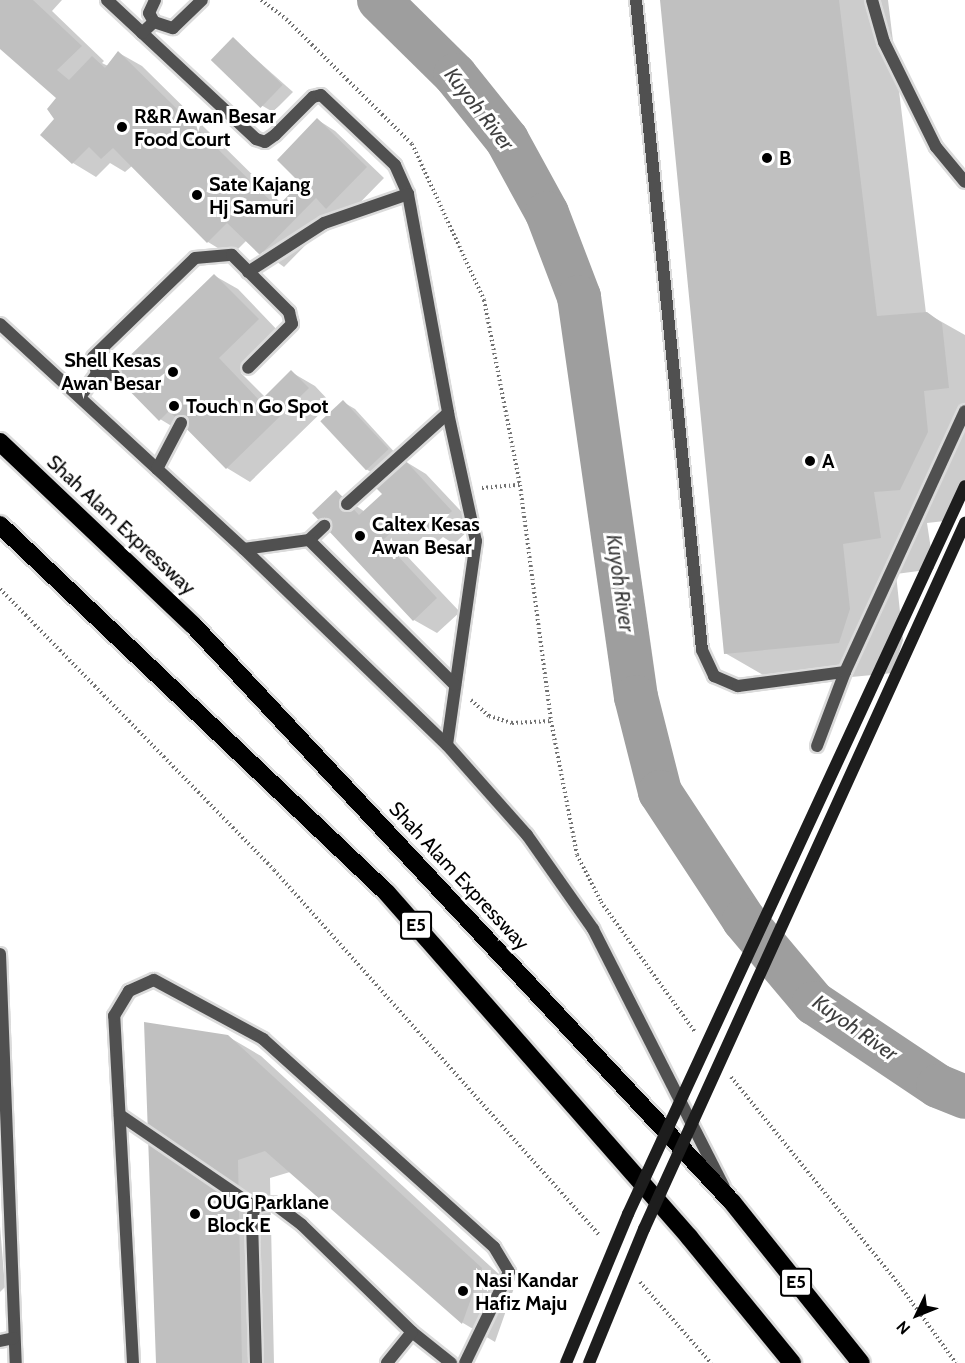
<!DOCTYPE html>
<html>
<head>
<meta charset="utf-8">
<style>
  body { margin:0 }
  #map { position:relative; width:965px; height:1363px; overflow:hidden; background:#fff; font-family:Cabin,sans-serif }
  div>[style] { position:absolute }
  .shadow>* { inset:0; background:#0003 }
  .river>* { height:44px; margin:-22px; padding:0 22px; transform-origin:22px; border-radius:22px; background:#9e9e9e }
  .building>* { inset:0; background:#c0c0c0; transform-origin:0 0 }
  .path>* { height:4px; margin-top:-2px; transform-origin:0; background:repeating-linear-gradient(90deg,#727272 0 1.5px,transparent 0 4.5px) }
  .roads { filter:drop-shadow(2px 0 #dbdbdb) drop-shadow(-2px 0 #dbdbdb) drop-shadow(0 2px #dbdbdb) drop-shadow(0 -2px #dbdbdb) }
  .lane>* { height:12px; margin:-6px; padding:0 6px; transform-origin:6px; border-radius:6px; background:#505050 }
  .street>* { height:12px; margin:-6px; padding:0 6px; transform-origin:6px; border-radius:6px; background:#505050 }
  .highway>* { height:18px; margin:-9px; padding:0 9px; transform-origin:9px; border-radius:9px; background:#000 }
  .secondary-bridge>* { height:12px; margin:-6px; padding:0 6px; transform-origin:6px; border-radius:6px; background:#1d1d1d }
  .dots>* { width:16px; height:16px; translate:-50% -50%; box-sizing:border-box; border:3px solid #fff; border-radius:50% }
  span { translate:-50% -50%; white-space:nowrap; text-align:center; line-height:1.15; -webkit-text-stroke:6px #fff; paint-order:stroke }
  .shield-label span { padding:2px 4px; background:#fff; border:2px solid; border-radius:4px; -webkit-text-stroke-width:0 }
  .shield-label { font-size:18px; color:#000; font-weight:700 }
  .poi-label { font-size:20px; color:#000; font-weight:700 }
  .left { translate:0 -50%; text-align:left }
  .right { translate:-100% -50%; text-align:right }
  .street-label { font-size:20px; color:#000 }
  .water-label { font-size:21px; color:#3f3f3f; font-style:italic }
  .north { position:absolute; left:887px; top:1285px; width:60px; height:60px; -webkit-text-stroke:4px #fff; paint-order:stroke; rotate:227deg; font-size:16px; font-weight:700; line-height:24px; text-align:center; color:#000 }
  .north::after { content:''; display:block; margin:auto; width:21px; height:27px; background:#000; clip-path:polygon(50% 0,100% 100%,50% 72%,0 100%) }
</style>
</head>
<body>
<div id="map">
  <div class="shadow">
    <i style="clip-path:polygon(0 0,62px 0,52px 11px,104px 61px,102px 63px,108px 66px,119px 53px,142px 66px,282px 204px,300px 185px,318px 120px,335px 131px,384px 178px,345px 218px,337px 213px,284px 267px,247px 240px,231px 256px,208px 242px,132px 166px,125px 172px,110px 163px,96px 177px,73px 163px,42px 135px,56px 119px,58px 98px,0 47px)"></i>
    <i style="clip-path:polygon(662px 0,888px 0,926px 313px,965px 335px,965px 497px,954px 520px,927px 523px,934px 569px,896px 574px,903px 640px,893px 673px,779px 684px,725px 653px)"></i>
    <i style="clip-path:polygon(233px 39px,293px 92px,273px 112px,261px 105px)"></i>
    <i style="clip-path:polygon(215px 276px,238px 289px,281px 334px,241px 373px,265px 397px,291px 372px,315px 386px,331px 403px,250px 482px,227px 468px,188px 428px,183px 433px,160px 419px)"></i>
    <i style="clip-path:polygon(343px 402px,355px 409px,398px 456px,377px 476px,366px 469px)"></i>
    <i style="clip-path:polygon(403px 460px,426px 474px,474px 525px,454px 544px,443px 537px,435px 544px,423px 537px,405px 554px,460px 612px,437px 633px,414px 620px,336px 492px,365px 512px,384px 494px)"></i>
    <i style="clip-path:polygon(227px 1036px,261px 1056px,514px 1288px,495px 1342px,463px 1323px,290px 1172px,270px 1178px,274px 1363px,157px 1363px)"></i>
    <i style="clip-path:polygon(0 1226px,5px 1287px,0 1292px)"></i>
  </div>
  <div class="river">
    <i style="left:379px;top:0;width:107px;rotate:44.6deg"></i>
    <i style="left:455px;top:75px;width:83px;rotate:51.3deg"></i>
    <i style="left:507px;top:140px;width:83px;rotate:61.3deg"></i>
    <i style="left:547px;top:213px;width:90px;rotate:69.1deg"></i>
    <i style="left:579px;top:297px;width:404px;rotate:81.9deg"></i>
    <i style="left:636px;top:697px;width:98px;rotate:75.8deg"></i>
    <i style="left:660px;top:792px;width:153px;rotate:56.7deg"></i>
    <i style="left:744px;top:920px;width:109px;rotate:49.9deg"></i>
    <i style="left:814px;top:1003px;width:149px;rotate:33.8deg"></i>
    <i style="left:938px;top:1086px;width:29px;rotate:22deg"></i>
  </div>
  <div class="building">
    <i style="clip-path:polygon(0 0,33px 0,82px 46px,57px 70px,69px 80px,92px 56px,105px 68px,118px 51px,277px 207px,300px 183px,277px 160px,317px 118px,367px 167px,326px 209px,316px 198px,260px 255px,227px 223px,207px 243px,113px 148px,101px 159px,89px 147px,72px 164px,40px 135px,54px 119px,47px 109px,56px 98px,0 49px)"></i>
    <i style="clip-path:polygon(660px 0,839px 0,877px 316px,927px 312px,942px 323px,949px 388px,924px 391px,928px 432px,900px 490px,874px 492px,881px 538px,843px 544px,850px 609px,839px 643px,724px 654px)"></i>
    <i style="left:233px;top:37px;width:69px;height:32px;rotate:44deg"></i>
    <i style="clip-path:polygon(214px 274px,259px 319px,219px 358px,260px 401px,291px 370px,309px 388px,226px 469px,169px 411px,159px 421px,112px 373px)"></i>
    <i style="left:343px;top:400px;width:67px;height:31px;rotate:47deg"></i>
    <i style="clip-path:polygon(403px 458px,452px 511px,429px 531px,421px 523px,411px 532px,402px 522px,383px 540px,437px 598px,413px 621px,312px 513px,336px 490px,359px 515px,382px 494px,374px 486px)"></i>
    <i style="clip-path:polygon(144px 1022px,228px 1035px,482px 1268px,462px 1324px,265px 1151px,238px 1160px,242px 1363px,156px 1363px)"></i>
  </div>
  <div class="path">
    <i style="left:261px;top:0;width:31px;rotate:37deg"></i>
    <i style="left:286px;top:19px;width:177px;rotate:44.8deg"></i>
    <i style="left:412px;top:144px;width:172px;rotate:65.2deg"></i>
    <i style="left:484px;top:300px;width:188px;rotate:79deg"></i>
    <i style="left:520px;top:485px;width:238px;rotate:82.5deg"></i>
    <i style="left:551px;top:721px;width:136px;rotate:79deg"></i>
    <i style="left:577px;top:855px;width:53px;rotate:62.9deg"></i>
    <i style="left:601px;top:902px;width:160px;rotate:54.1deg"></i>
    <i style="left:482px;top:488px;width:38px;rotate:-5deg"></i>
    <i style="left:0;top:589px;width:392px;rotate:45.7deg"></i>
    <i style="left:274px;top:870px;width:490px;rotate:48.3deg"></i>
    <i style="left:471px;top:700px;width:24px;rotate:42deg"></i>
    <i style="left:489px;top:716px;width:24px;rotate:17deg"></i>
    <i style="left:512px;top:723px;width:39px;rotate:-3deg"></i>
    <i style="left:731px;top:1077px;width:269px;rotate:51deg"></i>
    <i style="left:900px;top:1286px;width:95px;rotate:54deg"></i>
    <i style="left:640px;top:1282px;width:108px;rotate:48.8deg"></i>
  </div>
  <div class="roads">
    <div class="lane">
      <i style="left:107px;top:0;width:204px;rotate:43deg"></i>
      <i style="left:256px;top:139px;width:9px;rotate:18deg"></i>
      <i style="left:265px;top:142px;width:12px;rotate:-35deg"></i>
      <i style="left:275px;top:135px;width:54px;rotate:-45deg"></i>
      <i style="left:313px;top:97px;width:8px;rotate:-14deg"></i>
      <i style="left:321px;top:95px;width:102px;rotate:43.4deg"></i>
      <i style="left:395px;top:165px;width:32px;rotate:66deg"></i>
      <i style="left:408px;top:194px;width:223px;rotate:79.6deg"></i>
      <i style="left:448px;top:413px;width:131px;rotate:77.7deg"></i>
      <i style="left:476px;top:541px;width:206px;rotate:98.1deg"></i>
      <i style="left:636px;top:0;width:653px;rotate:84.2deg"></i>
      <i style="left:702px;top:650px;width:29px;rotate:65deg"></i>
      <i style="left:714px;top:676px;width:26px;rotate:23deg"></i>
      <i style="left:738px;top:686px;width:108px;rotate:-7.5deg"></i>
      <i style="left:872px;top:0;width:44px;rotate:74.1deg"></i>
      <i style="left:884px;top:42px;width:117px;rotate:63.7deg"></i>
      <i style="left:936px;top:147px;width:45px;rotate:50.4deg"></i>
      <i style="left:154px;top:22px;width:10px;rotate:-119deg"></i>
      <i style="left:149px;top:13px;width:14px;rotate:-65deg"></i>
      <i style="left:142px;top:33px;width:16px;rotate:-43deg"></i>
      <i style="left:154px;top:22px;width:20px;rotate:18deg"></i>
      <i style="left:173px;top:28px;width:40px;rotate:-44deg"></i>
      <i style="left:248px;top:272px;width:90px;rotate:-32.8deg"></i>
      <i style="left:324px;top:223px;width:89px;rotate:-19deg"></i>
      <i style="left:0;top:324px;width:332px;rotate:42.7deg"></i>
      <i style="left:244px;top:549px;width:282px;rotate:44deg"></i>
      <i style="left:447px;top:745px;width:120px;rotate:48.4deg"></i>
      <i style="left:527px;top:835px;width:115px;rotate:54.9deg"></i>
      <i style="left:593px;top:929px;width:289px;rotate:63.1deg"></i>
      <i style="left:97px;top:374px;width:17px;rotate:-103deg"></i>
      <i style="left:93px;top:357px;width:142px;rotate:-44.1deg"></i>
      <i style="left:195px;top:258px;width:37px;rotate:-5deg"></i>
      <i style="left:232px;top:255px;width:81px;rotate:45deg"></i>
      <i style="left:289px;top:312px;width:12px;rotate:76deg"></i>
      <i style="left:292px;top:324px;width:62px;rotate:135deg"></i>
      <i style="left:80px;top:397px;width:29px;rotate:-54deg"></i>
      <i style="left:97px;top:374px;width:17px;rotate:3deg"></i>
      <i style="left:157px;top:469px;width:52px;rotate:-62.4deg"></i>
      <i style="left:347px;top:504px;width:136px;rotate:-42deg"></i>
      <i style="left:309px;top:540px;width:21px;rotate:-43deg"></i>
      <i style="left:244px;top:549px;width:66px;rotate:-7.9deg"></i>
      <i style="left:309px;top:540px;width:206px;rotate:44.8deg"></i>
      <i style="left:817px;top:746px;width:79px;rotate:-69.3deg"></i>
      <i style="left:845px;top:672px;width:287px;rotate:-65.3deg"></i>
      <i style="left:120px;top:1115px;width:163px;rotate:34.3deg"></i>
      <i style="left:412px;top:1332px;width:50px;rotate:38.5deg"></i>
      <i style="left:133px;top:1363px;width:348px;rotate:-93.1deg"></i>
      <i style="left:114px;top:1016px;width:29px;rotate:-59deg"></i>
      <i style="left:129px;top:991px;width:27px;rotate:-24deg"></i>
      <i style="left:154px;top:980px;width:124px;rotate:28.4deg"></i>
      <i style="left:263px;top:1039px;width:311px;rotate:42deg"></i>
      <i style="left:494px;top:1247px;width:29px;rotate:59deg"></i>
      <i style="left:509px;top:1272px;width:101px;rotate:115.8deg"></i>
      <i style="left:256px;top:1363px;width:145px;rotate:-91.6deg"></i>
      <i style="left:252px;top:1218px;width:11px;rotate:-75deg"></i>
      <i style="left:255px;top:1207px;width:18px;rotate:-13deg"></i>
      <i style="left:273px;top:1203px;width:36px;rotate:37deg"></i>
      <i style="left:302px;top:1225px;width:153px;rotate:44.2deg"></i>
      <i style="left:412px;top:1332px;width:40px;rotate:129deg"></i>
    </div>
    <div class="street">
      <i style="left:0;top:954px;width:409px;rotate:87.8deg"></i>
      <i style="left:0;top:1341px;width:14px;rotate:-12deg"></i>
    </div>
    <div class="highway">
      <i style="left:0;top:442px;width:266px;rotate:43.5deg"></i>
      <i style="left:193px;top:625px;width:790px;rotate:46.95deg"></i>
      <i style="left:732px;top:1202px;width:206px;rotate:51.3deg"></i>
      <i style="left:0;top:525px;width:534px;rotate:43.56deg"></i>
      <i style="left:387px;top:893px;width:458px;rotate:48.7deg"></i>
      <i style="left:689px;top:1237px;width:163px;rotate:50.7deg"></i>
    </div>
  </div>
  <div class="secondary-bridge">
    <i style="left:566px;top:1363px;width:161px;rotate:-67.4deg"></i>
    <i style="left:628px;top:1214px;width:802px;rotate:-65.16deg"></i>
    <i style="left:589px;top:1363px;width:145px;rotate:-67.7deg"></i>
    <i style="left:644px;top:1229px;width:776px;rotate:-65.55deg"></i>
  </div>
  <div class="dots">
    <i style="left:122px;top:127px;background:#000"></i>
    <i style="left:767px;top:158px;background:#000"></i>
    <i style="left:197px;top:195px;background:#000"></i>
    <i style="left:173px;top:372px;background:#000"></i>
    <i style="left:174px;top:406px;background:#000"></i>
    <i style="left:810px;top:461px;background:#000"></i>
    <i style="left:360px;top:536px;background:#000"></i>
    <i style="left:195px;top:1214px;background:#000"></i>
    <i style="left:463px;top:1291px;background:#000"></i>
  </div>
  <div class="shield-label">
    <span style="left:416px;top:925px">E5</span>
    <span style="left:796px;top:1282px">E5</span>
  </div>
  <div class="poi-label">
    <span class="left" style="left:134px;top:128px">R&amp;R Awan Besar<br>Food Court</span>
    <span class="left" style="left:779px;top:158px">B</span>
    <span class="left" style="left:209px;top:196px">Sate Kajang<br>Hj Samuri</span>
    <span class="right" style="left:161px;top:372px">Shell Kesas<br>Awan Besar</span>
    <span class="left" style="left:186px;top:406px">Touch n Go Spot</span>
    <span class="left" style="left:822px;top:461px">A</span>
    <span class="left" style="left:372px;top:536px">Caltex Kesas<br>Awan Besar</span>
    <span class="left" style="left:207px;top:1214px">OUG Parklane<br>Block E</span>
    <span class="left" style="left:475px;top:1292px">Nasi Kandar<br>Hafiz Maju</span>
  </div>
  <div class="street-label">
    <span style="left:121px;top:525px;rotate:43deg">Shah Alam Expressway</span>
    <span style="left:459px;top:876px;rotate:47deg">Shah Alam Expressway</span>
  </div>
  <div class="water-label">
    <span style="left:479px;top:109px;rotate:52deg">Kuyoh River</span>
    <span style="left:620px;top:583px;rotate:82deg">Kuyoh River</span>
    <span style="left:855px;top:1028px;rotate:35deg">Kuyoh River</span>
  </div>
  <div class="north">N</div>
</div>
</body>
</html>
